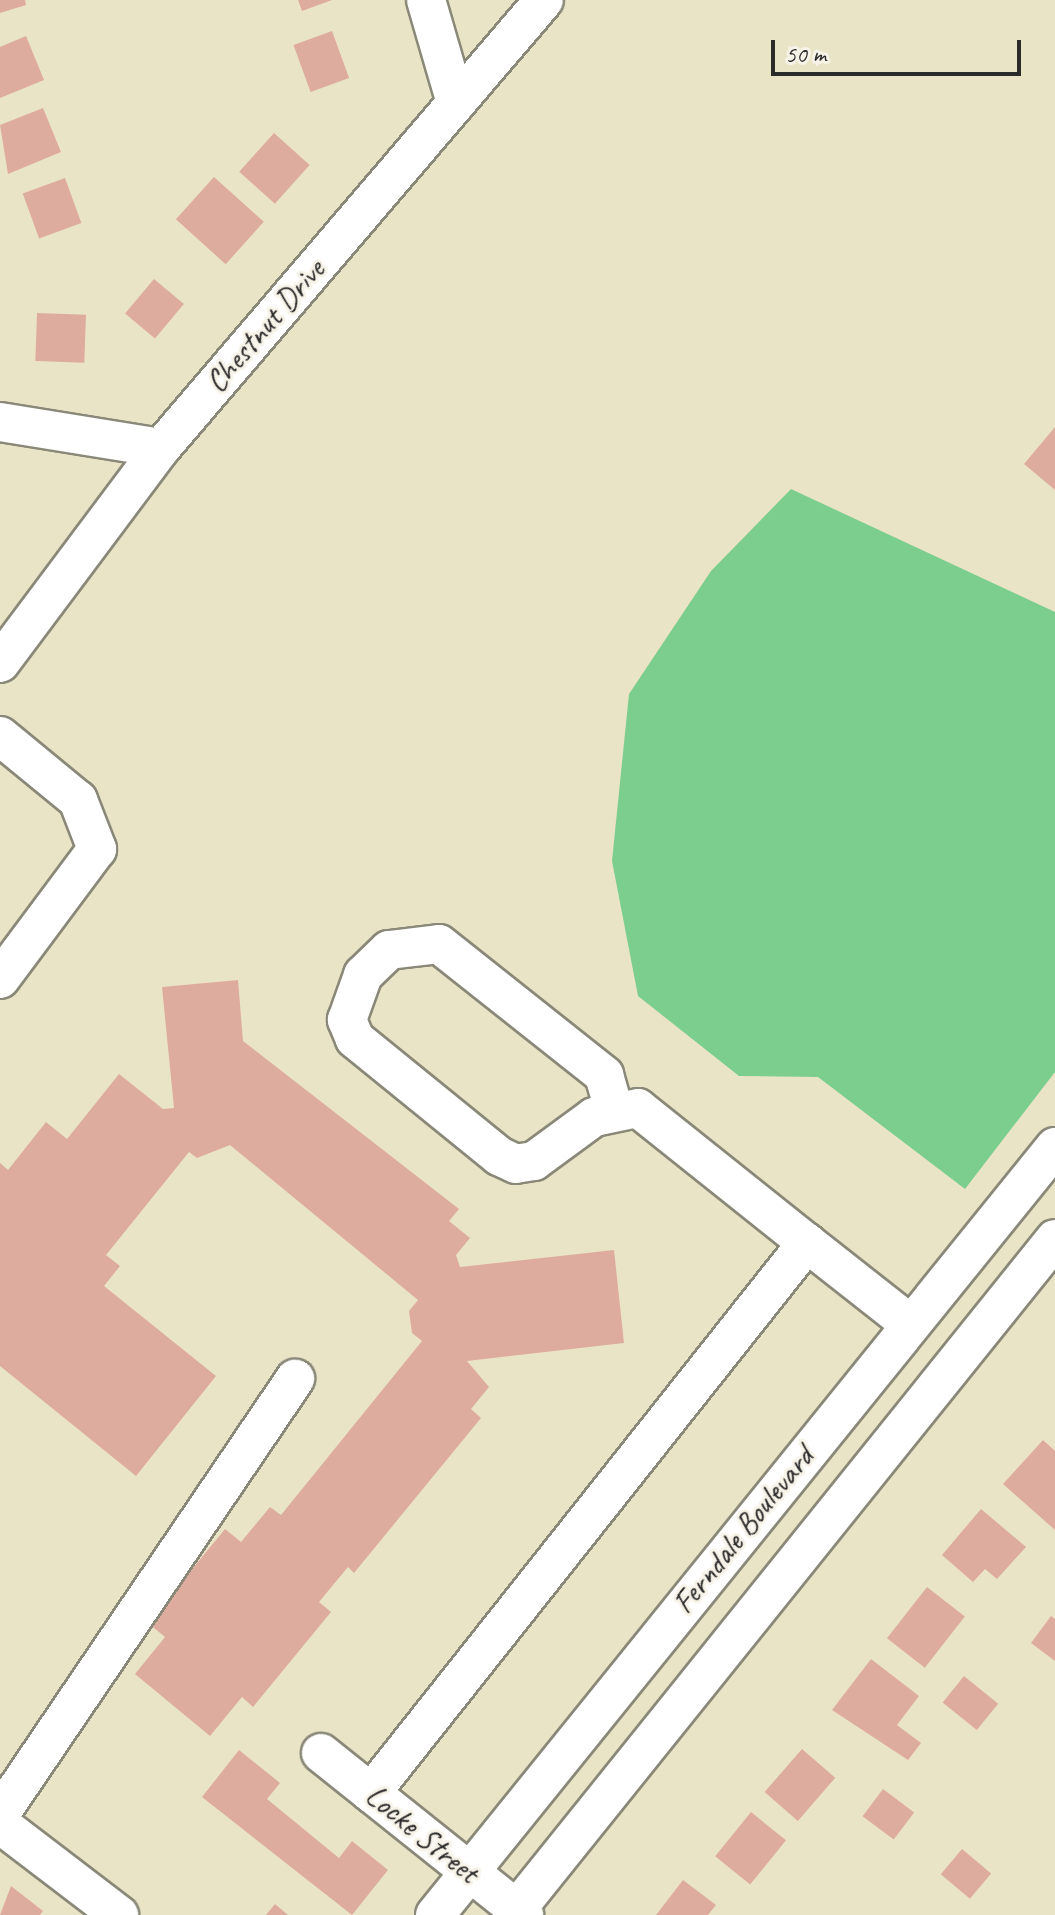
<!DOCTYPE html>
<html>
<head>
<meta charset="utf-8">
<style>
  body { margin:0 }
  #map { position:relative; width:1055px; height:1915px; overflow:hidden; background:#eae4c6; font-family:Caveat,sans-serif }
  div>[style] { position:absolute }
  .green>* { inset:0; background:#7cce8f }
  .building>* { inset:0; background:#deac9e; transform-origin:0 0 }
  .roads { filter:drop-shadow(2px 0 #8a8878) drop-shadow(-2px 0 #8a8878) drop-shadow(0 2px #8a8878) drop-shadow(0 -2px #8a8878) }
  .minor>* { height:38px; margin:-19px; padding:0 19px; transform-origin:19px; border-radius:19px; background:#fff }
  span { translate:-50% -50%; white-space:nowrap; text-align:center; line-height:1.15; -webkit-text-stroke:6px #f7f3e8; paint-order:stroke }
  .street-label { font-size:32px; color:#2b2b2b }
  .scale { position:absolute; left:771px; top:40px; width:250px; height:36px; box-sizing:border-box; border:4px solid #2b2b2b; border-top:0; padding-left:10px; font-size:24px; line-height:28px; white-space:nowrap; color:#2b2b2b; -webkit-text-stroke:6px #f7f3e8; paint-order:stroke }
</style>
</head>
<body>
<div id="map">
  <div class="green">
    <i style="clip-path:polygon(791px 489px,1055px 612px,1055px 1072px,965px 1189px,818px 1077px,739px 1076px,638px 996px,612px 861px,629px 694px,711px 571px)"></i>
  </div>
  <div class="building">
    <i style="clip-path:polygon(0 0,25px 0,26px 5px,0 13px)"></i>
    <i style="clip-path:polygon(298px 0,332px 0,302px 11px)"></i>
    <i style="left:332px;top:31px;width:50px;height:41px;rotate:70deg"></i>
    <i style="clip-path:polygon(26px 36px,44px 80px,0 98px,0 47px)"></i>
    <i style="clip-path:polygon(43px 108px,61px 152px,8px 174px,0 125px)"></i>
    <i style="left:274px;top:133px;width:48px;height:52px;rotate:42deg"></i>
    <i style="left:214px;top:177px;width:67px;height:57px;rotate:42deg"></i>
    <i style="left:65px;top:178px;width:48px;height:45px;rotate:70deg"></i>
    <i style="left:154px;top:279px;width:39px;height:45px;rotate:40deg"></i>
    <i style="left:37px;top:313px;width:49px;height:48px;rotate:2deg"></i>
    <i style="clip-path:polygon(1055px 427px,1055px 490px,1024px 464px)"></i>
    <i style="clip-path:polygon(238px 980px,243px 1041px,459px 1209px,449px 1221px,470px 1238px,456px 1255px,460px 1267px,614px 1250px,624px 1343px,467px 1361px,489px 1387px,471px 1409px,481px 1418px,354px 1573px,348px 1567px,319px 1602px,331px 1612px,253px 1707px,242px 1697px,210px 1736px,135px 1674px,165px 1637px,148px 1623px,225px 1529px,241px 1542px,270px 1507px,281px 1515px,422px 1341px,412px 1333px,409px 1311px,418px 1300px,230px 1145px,197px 1158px,189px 1152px,106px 1255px,120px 1266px,104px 1286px,216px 1376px,136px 1476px,0 1366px,0 1163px,8px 1170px,46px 1122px,67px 1139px,119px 1074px,163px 1109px,174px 1108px,162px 987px)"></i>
    <i style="clip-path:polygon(1043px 1440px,1055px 1451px,1055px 1530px,1003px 1484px)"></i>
    <i style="clip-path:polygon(981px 1509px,1026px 1547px,997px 1579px,985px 1569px,973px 1582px,942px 1555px)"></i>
    <i style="left:927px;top:1587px;width:48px;height:65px;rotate:38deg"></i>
    <i style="clip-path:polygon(1051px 1616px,1055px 1619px,1055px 1661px,1031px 1643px)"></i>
    <i style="clip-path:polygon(871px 1659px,919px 1696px,897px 1725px,921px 1743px,908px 1760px,832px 1710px)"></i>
    <i style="left:964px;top:1676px;width:44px;height:34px;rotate:39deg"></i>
    <i style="left:802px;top:1749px;width:44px;height:57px;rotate:41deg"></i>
    <i style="clip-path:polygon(239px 1750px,280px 1783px,267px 1799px,339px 1858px,352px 1841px,388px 1870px,352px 1915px,202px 1797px)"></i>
    <i style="left:883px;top:1789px;width:39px;height:34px;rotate:37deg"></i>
    <i style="left:751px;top:1812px;width:45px;height:57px;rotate:39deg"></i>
    <i style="left:962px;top:1849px;width:38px;height:33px;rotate:40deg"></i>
    <i style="clip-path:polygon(683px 1880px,716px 1905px,708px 1915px,656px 1915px)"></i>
    <i style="clip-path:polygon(11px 1886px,43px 1911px,40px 1915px,0 1915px)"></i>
    <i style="clip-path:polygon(275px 1904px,288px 1915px,266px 1915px)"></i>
  </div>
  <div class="roads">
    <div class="minor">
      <i style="left:426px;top:0;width:107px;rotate:73.8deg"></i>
      <i style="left:0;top:422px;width:163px;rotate:9.2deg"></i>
      <i style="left:0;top:663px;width:269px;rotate:-53.2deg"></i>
      <i style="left:161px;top:448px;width:589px;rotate:-49.47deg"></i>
      <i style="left:0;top:736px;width:101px;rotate:39.4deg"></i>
      <i style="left:78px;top:800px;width:53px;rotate:68.8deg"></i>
      <i style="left:97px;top:849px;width:162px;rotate:126.7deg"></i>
      <i style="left:807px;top:1243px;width:131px;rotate:38.2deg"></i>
      <i style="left:321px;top:1753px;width:260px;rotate:38.6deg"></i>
      <i style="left:371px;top:1793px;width:702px;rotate:-51.6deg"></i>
      <i style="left:807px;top:1243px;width:216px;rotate:-141.4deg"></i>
      <i style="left:638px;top:1108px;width:45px;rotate:168.4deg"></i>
      <i style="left:594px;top:1117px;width:74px;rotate:143.7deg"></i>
      <i style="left:534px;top:1161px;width:18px;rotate:171deg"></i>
      <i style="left:516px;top:1164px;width:19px;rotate:-155deg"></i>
      <i style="left:499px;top:1156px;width:186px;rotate:-140.9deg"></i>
      <i style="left:355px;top:1039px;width:21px;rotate:-113deg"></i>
      <i style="left:347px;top:1020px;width:48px;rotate:-70.4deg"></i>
      <i style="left:363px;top:975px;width:36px;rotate:-44deg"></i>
      <i style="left:389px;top:950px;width:50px;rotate:-6.8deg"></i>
      <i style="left:439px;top:944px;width:211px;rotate:38.4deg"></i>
      <i style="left:604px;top:1075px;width:35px;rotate:74deg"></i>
      <i style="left:0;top:1814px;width:526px;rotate:-55.86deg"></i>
      <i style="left:0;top:1824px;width:150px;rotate:37.4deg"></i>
      <i style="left:435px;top:1915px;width:987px;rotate:-51.09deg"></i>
      <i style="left:512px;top:1915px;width:867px;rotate:-51.23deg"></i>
    </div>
  </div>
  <div class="street-label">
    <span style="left:265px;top:326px;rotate:-49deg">Chestnut Drive</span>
    <span style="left:743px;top:1530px;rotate:-51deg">Ferndale Boulevard</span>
    <span style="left:422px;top:1834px;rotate:39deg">Locke Street</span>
  </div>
  <div class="scale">50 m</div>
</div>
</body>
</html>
